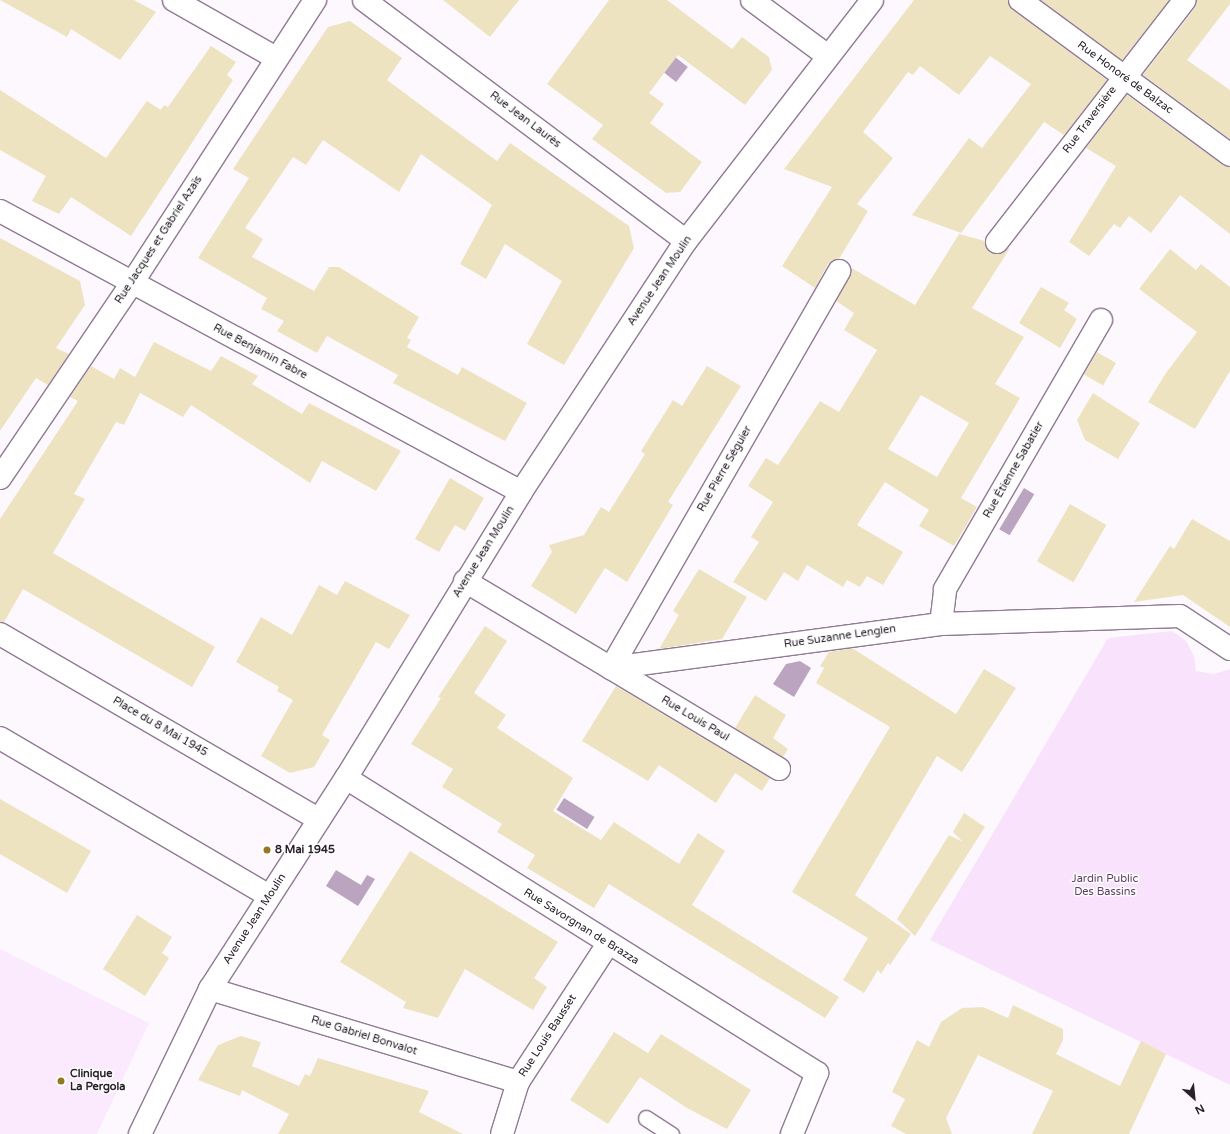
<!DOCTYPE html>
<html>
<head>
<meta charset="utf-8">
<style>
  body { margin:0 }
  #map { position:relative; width:1230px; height:1134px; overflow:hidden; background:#fdf8fe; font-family:"Varela Round",sans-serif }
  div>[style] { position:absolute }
  .built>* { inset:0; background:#fbe9fe }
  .green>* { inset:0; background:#f8e2fc }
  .water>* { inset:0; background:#baa4bf; transform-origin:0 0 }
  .building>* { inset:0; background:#eee3c1; transform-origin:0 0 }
  .roads { filter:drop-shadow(1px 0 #907a94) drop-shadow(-1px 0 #907a94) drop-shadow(0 1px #907a94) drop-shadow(0 -1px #907a94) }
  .lane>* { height:15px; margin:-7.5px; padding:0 7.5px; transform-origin:7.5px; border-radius:7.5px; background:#fff }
  .street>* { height:22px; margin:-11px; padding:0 11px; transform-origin:11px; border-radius:11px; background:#fff }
  .secondary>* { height:22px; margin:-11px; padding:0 11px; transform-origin:11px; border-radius:11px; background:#fff }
  .dots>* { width:11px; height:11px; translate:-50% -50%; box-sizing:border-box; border:2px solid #fff; border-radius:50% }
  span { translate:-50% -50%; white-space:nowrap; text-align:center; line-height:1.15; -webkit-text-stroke:3px #fff; paint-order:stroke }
  .street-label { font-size:11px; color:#28202a }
  .poi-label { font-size:11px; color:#28202a; font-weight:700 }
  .left { translate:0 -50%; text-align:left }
  .park-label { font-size:11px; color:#5f3e66 }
  .north { position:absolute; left:1174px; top:1078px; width:40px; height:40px; -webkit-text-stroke:3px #fff; paint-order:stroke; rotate:153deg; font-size:11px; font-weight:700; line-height:16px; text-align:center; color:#28202a }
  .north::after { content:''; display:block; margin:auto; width:14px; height:18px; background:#28202a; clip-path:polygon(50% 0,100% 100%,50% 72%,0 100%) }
</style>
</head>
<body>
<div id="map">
  <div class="built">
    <i style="clip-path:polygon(0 949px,149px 1023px,97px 1134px,0 1134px)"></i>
  </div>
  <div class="green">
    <i style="clip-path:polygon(1172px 631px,1186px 641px,1194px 656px,1196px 671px,1214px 674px,1230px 669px,1230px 1085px,930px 940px,1108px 638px)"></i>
  </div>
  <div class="water">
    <i style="left:661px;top:46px;width:34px;height:19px;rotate:38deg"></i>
    <i style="left:1024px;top:488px;width:12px;height:48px;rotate:31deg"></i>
    <i style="clip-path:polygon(800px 661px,811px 668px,794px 697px,773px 684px,786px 664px)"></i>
    <i style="left:564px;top:798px;width:36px;height:14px;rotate:32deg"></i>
    <i style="clip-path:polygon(336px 870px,361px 885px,367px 875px,375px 879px,358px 906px,326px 886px)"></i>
  </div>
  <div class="building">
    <i style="clip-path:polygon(0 0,134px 0,156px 12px,120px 60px,71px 29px,67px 37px)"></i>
    <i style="clip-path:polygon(443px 0,519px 0,490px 37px)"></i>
    <i style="clip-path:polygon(609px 0,667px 0,732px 49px,742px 37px,769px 57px,772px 70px,745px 105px,678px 55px,649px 93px,664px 104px,650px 123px,702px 162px,680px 192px,666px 193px,592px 139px,603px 125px,547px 84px)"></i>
    <i style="clip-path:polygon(914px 0,1008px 0,1013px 10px,1107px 80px,1064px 135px,1044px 122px,961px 233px,912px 215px,969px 138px,982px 148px,1031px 84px,990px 56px,959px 95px,920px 66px,913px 75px,908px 72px,863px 132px,893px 158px,857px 204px,868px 211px,839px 259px,828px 264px,815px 288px,782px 266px,832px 187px,784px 169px)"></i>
    <i style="clip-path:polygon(1041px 0,1169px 0,1122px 60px)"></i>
    <i style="clip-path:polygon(1197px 0,1230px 0,1230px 4px,1187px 60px,1230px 90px,1230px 139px,1143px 75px,1195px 8px)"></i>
    <i style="clip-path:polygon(350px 21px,402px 58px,387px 80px,445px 123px,497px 161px,510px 143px,629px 226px,634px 248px,564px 365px,527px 344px,562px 281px,505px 244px,486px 279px,460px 264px,492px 205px,421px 154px,399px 192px,323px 140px,306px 165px,293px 157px,245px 228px,263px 239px,252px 257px,314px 291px,329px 267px,339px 267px,419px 317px,407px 338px,411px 340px,407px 347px,458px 375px,462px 367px,527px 403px,505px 441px,393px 383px,398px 375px,327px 336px,317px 353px,277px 331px,284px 321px,261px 309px,267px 298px,198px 258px,249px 178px,233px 169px,328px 27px)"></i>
    <i style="clip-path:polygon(211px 46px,236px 62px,227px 75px,233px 80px,131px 236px,71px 197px,59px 214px,32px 201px,46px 176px,0 150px,0 90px,106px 158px,147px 101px,161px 110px,164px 105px,168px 107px)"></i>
    <i style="clip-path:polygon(1127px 95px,1223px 165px,1230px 167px,1230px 234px,1180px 195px,1151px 233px,1129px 216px,1120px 228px,1114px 224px,1089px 256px,1069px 242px,1116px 166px,1086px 148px)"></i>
    <i style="clip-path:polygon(evenodd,959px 234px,985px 241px,989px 252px,995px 254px,1010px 248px,972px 308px,1024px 337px,995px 384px,1020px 398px,961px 498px,977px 507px,954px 546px,919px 526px,929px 510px,885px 482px,857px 525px,903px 552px,883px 585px,867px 576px,860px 587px,847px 580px,843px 587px,807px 565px,798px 581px,784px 572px,766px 601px,733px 582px,759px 542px,751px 537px,773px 502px,748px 486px,766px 458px,778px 465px,820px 401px,839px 412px,877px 350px,844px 330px,854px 313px,836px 301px,850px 277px,850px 267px,915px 305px,959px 234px,921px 395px,969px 423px,937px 477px,888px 449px,921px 395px)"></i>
    <i style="clip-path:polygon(0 238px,80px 281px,85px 305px,56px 348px,69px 354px,48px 385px,36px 378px,0 431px)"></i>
    <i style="clip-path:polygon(1170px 249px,1196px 270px,1201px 264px,1230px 287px,1230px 371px,1195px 429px,1148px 402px,1166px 373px,1197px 332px,1139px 289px)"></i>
    <i style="clip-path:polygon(1041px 287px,1069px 303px,1064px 310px,1077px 319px,1060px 348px,1019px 323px)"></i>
    <i style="clip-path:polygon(154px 342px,211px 371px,221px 356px,258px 376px,252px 384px,302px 414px,309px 403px,401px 451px,376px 491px,322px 461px,310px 483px,191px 405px,183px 417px,140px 393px,124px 425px,116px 422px,74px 494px,85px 499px,53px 553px,215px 647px,192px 687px,23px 589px,4px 622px,0 622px,0 519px,78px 401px,70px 397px,91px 366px,114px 379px,120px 368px,135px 377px)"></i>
    <i style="left:1097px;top:352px;width:22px;height:26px;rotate:30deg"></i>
    <i style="clip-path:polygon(707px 366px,741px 386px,668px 502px,673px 505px,627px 582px,605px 568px,576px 614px,531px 586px,552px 552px,549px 545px,584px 535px,601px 507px,609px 512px,645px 454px,641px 451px,673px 400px,682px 406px)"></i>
    <i style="clip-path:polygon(1093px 393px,1140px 423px,1118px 459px,1085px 440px,1077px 420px)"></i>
    <i style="clip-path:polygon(450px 478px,484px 498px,465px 531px,455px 525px,439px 552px,415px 539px)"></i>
    <i style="left:1070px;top:504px;width:42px;height:66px;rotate:30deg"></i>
    <i style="clip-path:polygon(1192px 519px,1230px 541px,1230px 627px,1183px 595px,1134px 602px,1170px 546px,1174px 549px)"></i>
    <i style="clip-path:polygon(699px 569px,747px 597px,722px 639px,659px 649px,679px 615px,673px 611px)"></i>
    <i style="clip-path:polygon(345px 581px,410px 615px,389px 649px,376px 642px,322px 735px,330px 740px,314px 767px,290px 773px,261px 756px,293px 700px,277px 691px,279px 687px,236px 662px,261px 617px,292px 635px,319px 585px,337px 595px)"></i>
    <i style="clip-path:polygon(485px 626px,507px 641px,474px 693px,506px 715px,497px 728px,573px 778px,553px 811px,601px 840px,614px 822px,679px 864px,698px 833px,725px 851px,692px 905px,839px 997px,825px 1018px,609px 884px,594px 908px,527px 868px,535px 855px,497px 832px,502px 824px,442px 787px,453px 769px,411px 744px,441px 698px,438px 697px)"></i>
    <i style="clip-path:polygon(852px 648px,956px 714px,984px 669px,1016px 688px,962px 772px,937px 756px,855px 895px,911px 934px,890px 965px,888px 963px,881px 974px,878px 970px,864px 993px,843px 980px,868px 938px,792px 892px,890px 727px,816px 683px,824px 668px,820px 666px,829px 652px)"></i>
    <i style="clip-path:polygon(616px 686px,770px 778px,762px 791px,735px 773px,716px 803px,659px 765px,648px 781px,582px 741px)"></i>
    <i style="clip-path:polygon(755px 695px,786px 715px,773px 738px,788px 749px,783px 757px,735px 728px)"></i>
    <i style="clip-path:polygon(0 799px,91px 851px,67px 893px,0 854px)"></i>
    <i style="clip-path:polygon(964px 813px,985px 827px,915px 936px,897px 919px,949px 835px,963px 842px,953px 832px)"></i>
    <i style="clip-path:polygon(410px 851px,558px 942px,534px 978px,547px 987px,533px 1010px,465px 969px,438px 1018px,403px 1008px,406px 1002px,340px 962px)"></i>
    <i style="clip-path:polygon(137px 915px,172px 937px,162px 953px,169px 958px,145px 996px,103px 969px)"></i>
    <i style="clip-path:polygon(1013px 1005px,1063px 1029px,1063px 1040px,1056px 1054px,1120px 1086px,1141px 1041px,1166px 1054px,1129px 1134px,1032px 1134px,1053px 1091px,978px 1055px,946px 1118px,952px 1134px,906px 1134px,891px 1126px,905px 1099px,892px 1092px,917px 1040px,929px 1047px,941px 1022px,962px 1008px,983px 1007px,1008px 1018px)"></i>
    <i style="clip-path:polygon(614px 1032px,648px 1053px,661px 1034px,751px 1090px,727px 1129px,687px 1108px,640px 1077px,608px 1124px,570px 1100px)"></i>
    <i style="clip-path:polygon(241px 1036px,261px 1042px,252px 1066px,299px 1086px,305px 1074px,310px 1076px,318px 1058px,429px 1091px,419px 1112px,463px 1134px,278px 1134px,289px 1114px,242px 1090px,240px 1096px,198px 1080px,218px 1045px)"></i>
  </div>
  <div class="roads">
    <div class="lane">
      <i style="left:646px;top:1118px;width:30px;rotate:33deg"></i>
    </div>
    <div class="street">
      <i style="left:174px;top:0;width:117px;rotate:29.6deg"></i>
      <i style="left:364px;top:0;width:402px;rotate:36.8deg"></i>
      <i style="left:752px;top:0;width:94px;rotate:36.4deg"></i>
      <i style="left:1020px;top:0;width:261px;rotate:36.4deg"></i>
      <i style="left:0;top:211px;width:592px;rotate:28.34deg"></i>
      <i style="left:997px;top:242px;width:306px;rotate:-52.2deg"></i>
      <i style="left:0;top:478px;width:235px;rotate:-55.9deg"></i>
      <i style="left:132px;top:283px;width:337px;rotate:-57.1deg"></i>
      <i style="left:465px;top:581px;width:170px;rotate:30.8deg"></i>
      <i style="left:611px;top:668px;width:333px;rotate:-7.6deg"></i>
      <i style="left:941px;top:624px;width:239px;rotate:-1.9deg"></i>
      <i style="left:1180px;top:616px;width:60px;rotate:33.4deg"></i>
      <i style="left:941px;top:624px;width:35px;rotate:-83deg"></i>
      <i style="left:945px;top:589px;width:311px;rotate:-59.9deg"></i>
      <i style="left:0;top:634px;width:369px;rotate:30.2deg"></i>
      <i style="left:0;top:738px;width:312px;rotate:30.4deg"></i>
      <i style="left:779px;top:769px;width:196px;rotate:-149deg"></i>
      <i style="left:611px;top:668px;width:458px;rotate:-60.1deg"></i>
      <i style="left:346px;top:778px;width:556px;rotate:32.06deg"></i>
      <i style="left:817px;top:1073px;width:66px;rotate:112.3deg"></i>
      <i style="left:210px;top:989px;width:322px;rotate:16.8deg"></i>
      <i style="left:502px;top:1134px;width:54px;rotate:-72.9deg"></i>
      <i style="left:518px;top:1082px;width:165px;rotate:-56.9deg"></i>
    </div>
    <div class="secondary">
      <i style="left:140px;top:1134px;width:161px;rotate:-64.2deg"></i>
      <i style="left:210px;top:989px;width:251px;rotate:-57.2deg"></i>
      <i style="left:346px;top:778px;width:335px;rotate:-58.5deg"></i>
      <i style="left:521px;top:492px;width:300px;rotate:-56.7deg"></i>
      <i style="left:686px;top:241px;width:304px;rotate:-52.3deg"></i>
    </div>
  </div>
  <div class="dots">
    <i style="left:267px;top:850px;background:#937a21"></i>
    <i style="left:61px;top:1081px;background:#937a21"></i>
  </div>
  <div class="street-label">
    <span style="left:1125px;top:78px;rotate:36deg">Rue Honoré de Balzac</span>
    <span style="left:525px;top:120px;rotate:37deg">Rue Jean Laurès</span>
    <span style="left:1090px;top:120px;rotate:-53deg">Rue Traversière</span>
    <span style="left:159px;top:240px;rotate:-57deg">Rue Jacques et Gabriel Azaïs</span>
    <span style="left:660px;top:281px;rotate:-56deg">Avenue Jean Moulin</span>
    <span style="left:260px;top:352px;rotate:28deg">Rue Benjamin Fabre</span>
    <span style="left:725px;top:469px;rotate:-60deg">Rue Pierre Séguier</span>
    <span style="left:1014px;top:470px;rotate:-60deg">Rue Étienne Sabatier</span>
    <span style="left:484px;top:552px;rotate:-58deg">Avenue Jean Moulin</span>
    <span style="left:840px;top:637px;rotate:-8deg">Rue Suzanne Lenglen</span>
    <span style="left:695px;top:719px;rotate:31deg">Rue Louis Paul</span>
    <span style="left:160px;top:727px;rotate:30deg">Place du 8 Mai 1945</span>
    <span style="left:255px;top:919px;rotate:-57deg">Avenue Jean Moulin</span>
    <span style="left:581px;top:927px;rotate:32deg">Rue Savorgnan de Brazza</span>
    <span style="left:364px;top:1036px;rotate:17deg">Rue Gabriel Bonvalot</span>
    <span style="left:548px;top:1036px;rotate:-57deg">Rue Louis Bausset</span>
  </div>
  <div class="poi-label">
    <span class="left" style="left:275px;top:850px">8 Mai 1945</span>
    <span class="left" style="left:70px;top:1081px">Clinique<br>La Pergola</span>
  </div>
  <div class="park-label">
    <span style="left:1105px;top:886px">Jardin Public<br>Des Bassins</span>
  </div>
  <div class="north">N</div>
</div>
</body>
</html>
